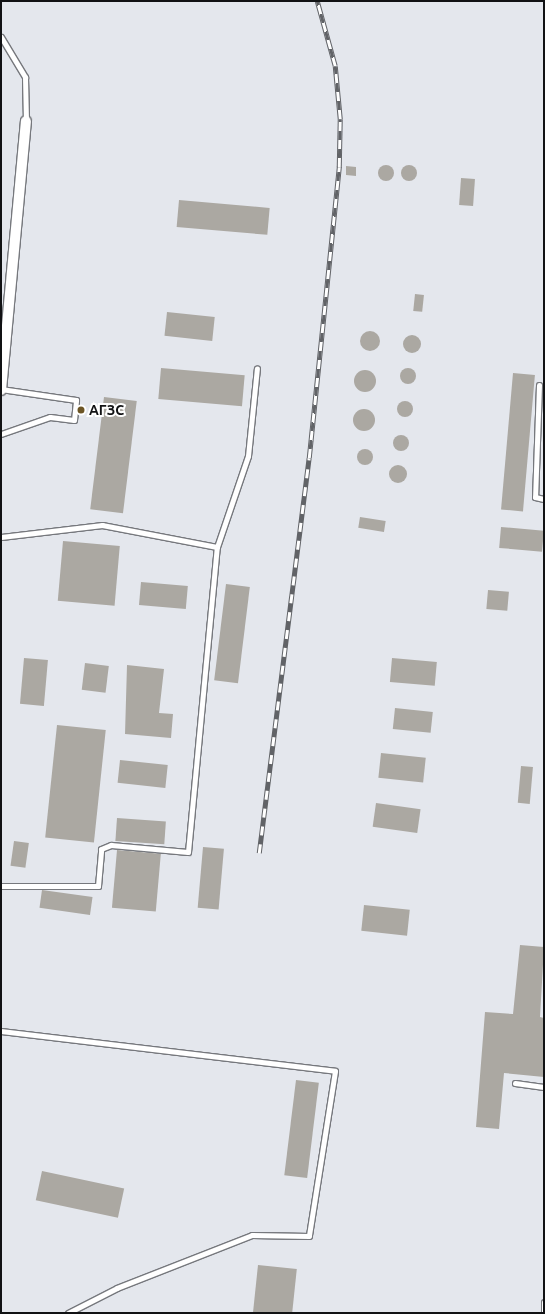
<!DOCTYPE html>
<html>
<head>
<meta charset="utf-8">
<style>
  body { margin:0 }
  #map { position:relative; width:545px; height:1314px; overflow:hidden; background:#e4e7ed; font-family:Ubuntu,sans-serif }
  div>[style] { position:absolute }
  .building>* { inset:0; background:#aba8a2; transform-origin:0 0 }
  .round { border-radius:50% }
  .roads { filter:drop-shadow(1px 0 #76787d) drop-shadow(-1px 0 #76787d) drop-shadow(0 1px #76787d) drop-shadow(0 -1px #76787d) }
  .service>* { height:5px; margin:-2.5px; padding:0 2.5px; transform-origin:2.5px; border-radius:2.5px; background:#fff }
  .minor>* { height:10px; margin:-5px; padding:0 5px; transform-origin:5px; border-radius:5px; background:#fff }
  .rail>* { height:4.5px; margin-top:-2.25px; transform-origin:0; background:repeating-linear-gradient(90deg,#fff 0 9px,#616367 0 18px); box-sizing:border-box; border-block:1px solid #616367 }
  .dots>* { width:11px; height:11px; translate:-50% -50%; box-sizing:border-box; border:2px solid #fff; border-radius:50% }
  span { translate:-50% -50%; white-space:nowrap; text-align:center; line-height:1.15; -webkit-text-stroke:4px #fff; paint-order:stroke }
  .poi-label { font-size:14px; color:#111214; font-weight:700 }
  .left { translate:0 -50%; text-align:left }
  .frame { position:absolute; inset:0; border:2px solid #111214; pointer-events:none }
</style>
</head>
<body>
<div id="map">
  <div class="building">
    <i class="round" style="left:378px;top:165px;width:16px;height:16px"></i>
    <i class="round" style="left:401px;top:165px;width:16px;height:16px"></i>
    <i style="clip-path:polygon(346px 166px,356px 167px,356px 176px,346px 175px)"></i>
    <i style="left:461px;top:178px;width:14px;height:27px;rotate:4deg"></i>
    <i style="left:179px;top:200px;width:91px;height:27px;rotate:5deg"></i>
    <i style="left:415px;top:294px;width:9px;height:17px;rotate:6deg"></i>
    <i style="left:167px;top:312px;width:48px;height:24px;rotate:6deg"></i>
    <i class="round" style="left:360px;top:331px;width:20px;height:20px"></i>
    <i class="round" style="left:403px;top:335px;width:18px;height:18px"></i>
    <i style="left:161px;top:368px;width:84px;height:31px;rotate:5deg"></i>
    <i class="round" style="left:400px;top:368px;width:16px;height:16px"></i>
    <i class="round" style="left:354px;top:370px;width:22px;height:22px"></i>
    <i style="left:513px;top:373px;width:22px;height:137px;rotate:5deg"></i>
    <i style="left:104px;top:397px;width:33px;height:113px;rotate:7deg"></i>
    <i class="round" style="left:397px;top:401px;width:16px;height:16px"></i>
    <i class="round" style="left:353px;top:409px;width:22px;height:22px"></i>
    <i class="round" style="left:393px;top:435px;width:16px;height:16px"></i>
    <i class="round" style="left:357px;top:449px;width:16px;height:16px"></i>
    <i class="round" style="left:389px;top:465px;width:18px;height:18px"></i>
    <i style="left:360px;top:517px;width:26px;height:11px;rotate:9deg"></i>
    <i style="left:501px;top:527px;width:43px;height:21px;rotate:5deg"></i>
    <i style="left:63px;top:541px;width:57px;height:60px;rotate:5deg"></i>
    <i style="left:141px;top:582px;width:47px;height:23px;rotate:5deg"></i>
    <i style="left:226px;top:584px;width:24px;height:97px;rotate:7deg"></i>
    <i style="left:488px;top:590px;width:21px;height:19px;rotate:5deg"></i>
    <i style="left:24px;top:658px;width:24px;height:46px;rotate:5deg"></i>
    <i style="left:392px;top:658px;width:45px;height:24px;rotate:5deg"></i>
    <i style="left:85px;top:663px;width:24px;height:27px;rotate:7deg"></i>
    <i style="clip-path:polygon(127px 665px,164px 669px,159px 713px,173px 714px,171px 738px,125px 734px)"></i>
    <i style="left:395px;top:708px;width:38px;height:21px;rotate:6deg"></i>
    <i style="left:57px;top:725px;width:49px;height:113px;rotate:6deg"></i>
    <i style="left:381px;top:753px;width:45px;height:25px;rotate:6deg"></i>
    <i style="left:120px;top:760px;width:48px;height:23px;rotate:6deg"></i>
    <i style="left:521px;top:766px;width:12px;height:37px;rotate:5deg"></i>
    <i style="left:376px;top:803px;width:45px;height:24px;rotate:8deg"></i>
    <i style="left:117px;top:818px;width:49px;height:23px;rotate:4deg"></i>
    <i style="left:14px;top:841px;width:15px;height:25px;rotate:8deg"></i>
    <i style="left:203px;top:847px;width:21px;height:61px;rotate:5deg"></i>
    <i style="left:117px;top:850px;width:44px;height:58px;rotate:5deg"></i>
    <i style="left:42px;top:890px;width:51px;height:18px;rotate:8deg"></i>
    <i style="left:364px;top:905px;width:46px;height:26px;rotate:6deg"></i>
    <i style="clip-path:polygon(520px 945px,544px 947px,540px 1017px,544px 1018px,544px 1077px,504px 1073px,499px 1129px,476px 1127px,485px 1012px,513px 1014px)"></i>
    <i style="left:296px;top:1080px;width:23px;height:96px;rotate:7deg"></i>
    <i style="left:42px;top:1171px;width:84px;height:30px;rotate:12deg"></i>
    <i style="left:258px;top:1265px;width:39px;height:48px;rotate:6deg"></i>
  </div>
  <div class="roads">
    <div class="service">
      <i style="left:1px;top:37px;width:47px;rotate:59deg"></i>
      <i style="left:25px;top:77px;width:44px;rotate:88.7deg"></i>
      <i style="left:539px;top:385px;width:112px;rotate:92deg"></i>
      <i style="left:535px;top:497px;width:9px;rotate:13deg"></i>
      <i style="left:1px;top:434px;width:52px;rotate:-19.1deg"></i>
      <i style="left:50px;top:417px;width:24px;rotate:7deg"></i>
      <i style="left:74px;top:420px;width:20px;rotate:-84deg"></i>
      <i style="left:76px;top:400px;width:76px;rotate:-171.7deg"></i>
      <i style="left:1px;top:537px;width:102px;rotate:-6.8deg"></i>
      <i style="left:102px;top:525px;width:117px;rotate:10.8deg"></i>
      <i style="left:1px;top:886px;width:97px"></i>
      <i style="left:98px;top:886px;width:37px;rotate:-85deg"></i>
      <i style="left:101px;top:849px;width:11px;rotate:-22deg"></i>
      <i style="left:111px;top:845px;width:77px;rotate:5.2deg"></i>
      <i style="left:188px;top:852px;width:306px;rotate:-84.6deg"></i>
      <i style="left:217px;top:547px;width:96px;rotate:-71.2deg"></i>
      <i style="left:248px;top:456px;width:88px;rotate:-84.2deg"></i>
      <i style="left:1px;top:1031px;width:336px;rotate:6.8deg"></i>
      <i style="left:335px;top:1071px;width:167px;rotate:99deg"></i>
      <i style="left:309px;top:1236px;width:57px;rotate:-179deg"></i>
      <i style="left:252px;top:1235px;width:145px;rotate:158.6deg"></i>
      <i style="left:117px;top:1288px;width:55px;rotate:153deg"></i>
      <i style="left:515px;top:1083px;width:29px;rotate:8deg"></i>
      <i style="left:544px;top:1302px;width:9px;rotate:90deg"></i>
    </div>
    <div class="minor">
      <i style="left:1px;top:390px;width:270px;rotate:-84.7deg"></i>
    </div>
  </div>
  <div class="rail">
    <i style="left:259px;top:853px;width:398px;rotate:-82.8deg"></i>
    <i style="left:309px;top:458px;width:293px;rotate:-84.1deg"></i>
    <i style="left:339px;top:167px;width:48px;rotate:-88.8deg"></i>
    <i style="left:340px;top:119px;width:53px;rotate:-95.4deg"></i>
    <i style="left:335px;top:66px;width:67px;rotate:-105.5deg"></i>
  </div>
  <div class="dots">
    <i style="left:81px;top:410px;background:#6c5525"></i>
  </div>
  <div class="poi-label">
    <span class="left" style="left:89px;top:410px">АГЗС</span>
  </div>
  <div class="frame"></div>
</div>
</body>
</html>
